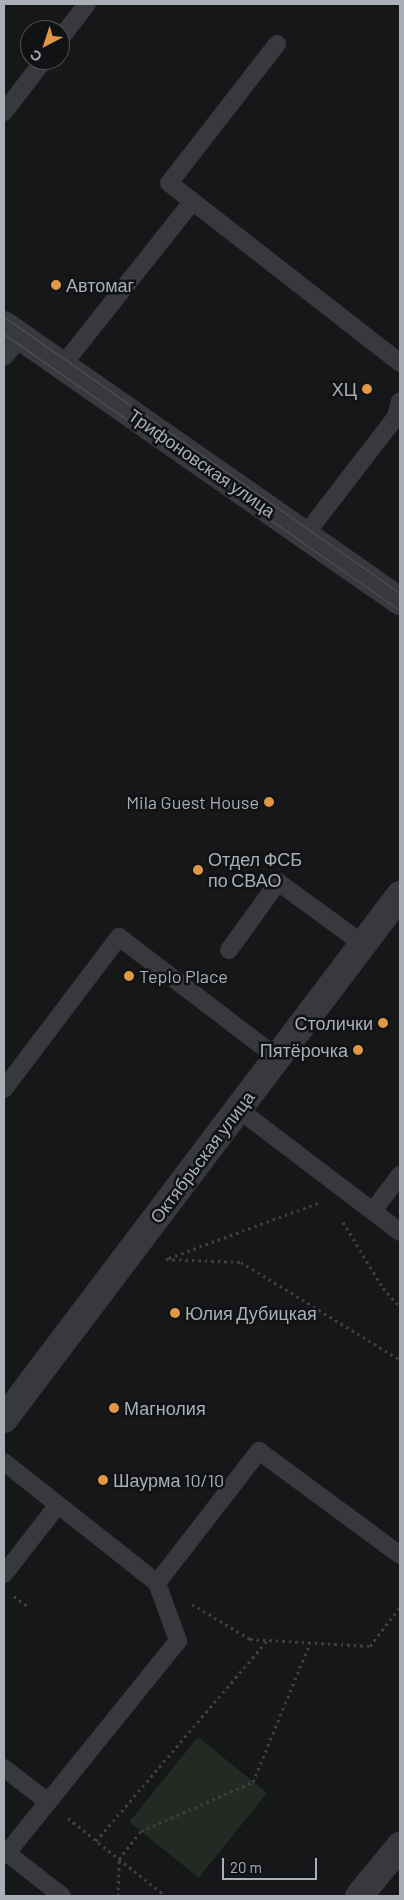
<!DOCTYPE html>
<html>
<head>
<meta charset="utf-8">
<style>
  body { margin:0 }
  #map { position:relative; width:404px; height:1900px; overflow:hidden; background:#161718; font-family:Barlow,sans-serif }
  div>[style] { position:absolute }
  .green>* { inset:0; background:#232a23; transform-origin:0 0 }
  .path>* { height:3px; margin-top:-1.5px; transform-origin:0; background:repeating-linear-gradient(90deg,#3e4044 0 2.5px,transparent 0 6.5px) }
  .service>* { height:18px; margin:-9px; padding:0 9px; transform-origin:9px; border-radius:9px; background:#38393d }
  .minor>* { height:28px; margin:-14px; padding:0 14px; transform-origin:14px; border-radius:14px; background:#38393d }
  .tertiary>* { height:28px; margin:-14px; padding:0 14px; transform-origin:14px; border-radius:14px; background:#38393d }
  .tram>* { height:1px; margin:-0.5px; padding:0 0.5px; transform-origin:0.5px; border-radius:0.5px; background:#515357 }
  .dots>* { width:14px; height:14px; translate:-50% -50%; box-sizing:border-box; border:2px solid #111213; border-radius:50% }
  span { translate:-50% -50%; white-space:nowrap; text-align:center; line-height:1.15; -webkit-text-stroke:5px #111213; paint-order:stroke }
  .poi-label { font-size:18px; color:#aaafb7 }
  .left { translate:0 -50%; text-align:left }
  .right { translate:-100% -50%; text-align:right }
  .street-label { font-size:18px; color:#aaafb7 }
  .frame { position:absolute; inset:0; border:5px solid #aaafb7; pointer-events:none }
  .north { position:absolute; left:20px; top:20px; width:50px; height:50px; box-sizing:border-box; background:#111213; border:1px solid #4e5155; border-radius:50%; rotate:220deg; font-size:14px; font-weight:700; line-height:20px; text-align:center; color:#aaafb7 }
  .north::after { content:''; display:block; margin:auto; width:18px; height:22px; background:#e19846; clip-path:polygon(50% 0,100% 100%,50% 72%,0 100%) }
  .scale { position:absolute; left:222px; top:1858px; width:95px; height:22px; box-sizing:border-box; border:2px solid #aaafb7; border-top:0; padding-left:6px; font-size:15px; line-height:18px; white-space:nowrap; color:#aaafb7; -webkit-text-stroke:4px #111213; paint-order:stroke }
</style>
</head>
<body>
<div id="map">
  <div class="green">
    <i style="left:198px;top:1737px;width:89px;height:109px;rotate:39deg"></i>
  </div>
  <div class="path">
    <i style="left:343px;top:1222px;width:77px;rotate:58.8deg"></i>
    <i style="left:383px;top:1288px;width:25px;rotate:48deg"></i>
    <i style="left:169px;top:1258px;width:161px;rotate:-20.3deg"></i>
    <i style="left:166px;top:1259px;width:75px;rotate:2.3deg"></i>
    <i style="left:241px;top:1262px;width:187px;rotate:31.6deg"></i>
    <i style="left:14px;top:1596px;width:19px;rotate:36deg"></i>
    <i style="left:192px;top:1604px;width:68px;rotate:31.1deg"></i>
    <i style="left:250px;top:1639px;width:120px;rotate:3.3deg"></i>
    <i style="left:370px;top:1646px;width:49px;rotate:-52.4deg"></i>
    <i style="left:68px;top:1818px;width:65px;rotate:38.8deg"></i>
    <i style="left:119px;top:1859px;width:36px;rotate:-52deg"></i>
    <i style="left:141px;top:1831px;width:122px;rotate:-23.6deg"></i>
    <i style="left:253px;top:1782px;width:150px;rotate:-67.7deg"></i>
    <i style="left:96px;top:1841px;width:263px;rotate:-49.5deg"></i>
    <i style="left:119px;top:1859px;width:60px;rotate:38.2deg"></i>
    <i style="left:118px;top:1896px;width:36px;rotate:-88deg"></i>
  </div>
  <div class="service">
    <i style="left:60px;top:39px;width:44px;rotate:-52.4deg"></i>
    <i style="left:277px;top:44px;width:176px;rotate:127.8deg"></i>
    <i style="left:169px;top:183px;width:293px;rotate:37.9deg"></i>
    <i style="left:4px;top:112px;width:66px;rotate:-52.4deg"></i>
    <i style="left:4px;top:357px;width:26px;rotate:-51deg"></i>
    <i style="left:62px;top:366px;width:209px;rotate:-51.6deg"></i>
    <i style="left:305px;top:535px;width:149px;rotate:-52.4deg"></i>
    <i style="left:396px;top:417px;width:16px;rotate:-76deg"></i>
    <i style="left:229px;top:950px;width:84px;rotate:-54.2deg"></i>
    <i style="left:278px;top:882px;width:105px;rotate:36.1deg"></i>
    <i style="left:4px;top:1089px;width:191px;rotate:-52.9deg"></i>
    <i style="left:119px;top:937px;width:200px;rotate:37.3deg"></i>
    <i style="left:238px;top:1109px;width:203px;rotate:37.2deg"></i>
    <i style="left:373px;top:1211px;width:45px;rotate:-53.1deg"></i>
    <i style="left:4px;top:1462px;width:195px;rotate:38.3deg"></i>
    <i style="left:157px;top:1583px;width:167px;rotate:-52.3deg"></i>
    <i style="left:259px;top:1451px;width:175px;rotate:36.4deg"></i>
    <i style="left:4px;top:1574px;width:88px;rotate:-52deg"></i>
    <i style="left:4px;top:1768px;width:56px;rotate:37.7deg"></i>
    <i style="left:48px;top:1802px;width:207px;rotate:-51.1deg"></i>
    <i style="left:178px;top:1641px;width:62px;rotate:-109.9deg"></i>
    <i style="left:48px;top:1802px;width:65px;rotate:128.8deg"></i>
    <i style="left:7px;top:1853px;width:70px;rotate:38deg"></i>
  </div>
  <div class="minor">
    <i style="left:359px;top:1896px;width:65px;rotate:-50.6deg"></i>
  </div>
  <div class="tertiary">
    <i style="left:4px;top:325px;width:483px;rotate:34.9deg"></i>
    <i style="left:4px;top:1419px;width:657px;rotate:-52.92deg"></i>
  </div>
  <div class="tram">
    <i style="left:4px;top:317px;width:483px;rotate:34.9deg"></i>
    <i style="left:4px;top:334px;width:483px;rotate:34.9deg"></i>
  </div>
  <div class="dots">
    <i style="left:56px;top:285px;background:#e19846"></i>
    <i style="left:367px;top:389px;background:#e19846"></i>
    <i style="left:269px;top:802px;background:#e19846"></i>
    <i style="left:198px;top:870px;background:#e19846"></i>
    <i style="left:129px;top:976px;background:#e19846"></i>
    <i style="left:383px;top:1023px;background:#e19846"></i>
    <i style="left:358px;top:1050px;background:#e19846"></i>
    <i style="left:175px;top:1313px;background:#e19846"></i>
    <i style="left:114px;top:1408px;background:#e19846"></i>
    <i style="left:103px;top:1480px;background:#e19846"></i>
  </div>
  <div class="poi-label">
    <span class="left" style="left:66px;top:285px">Автомаг</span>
    <span class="right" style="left:357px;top:389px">ХЦ</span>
    <span class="right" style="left:259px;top:802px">Mila Guest House</span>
    <span class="left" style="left:208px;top:870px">Отдел ФСБ<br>по СВАО</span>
    <span class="left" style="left:139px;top:976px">Teplo Place</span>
    <span class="right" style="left:373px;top:1023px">Столички</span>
    <span class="right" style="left:348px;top:1050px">Пятёрочка</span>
    <span class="left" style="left:185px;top:1313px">Юлия Дубицкая</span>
    <span class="left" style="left:124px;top:1408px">Магнолия</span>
    <span class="left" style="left:113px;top:1480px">Шаурма 10/10</span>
  </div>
  <div class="street-label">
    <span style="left:202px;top:463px;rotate:35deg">Трифоновская улица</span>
    <span style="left:202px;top:1157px;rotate:-53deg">Октябрьская улица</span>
  </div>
  <div class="frame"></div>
  <div class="north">С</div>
  <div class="scale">20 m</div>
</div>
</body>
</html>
